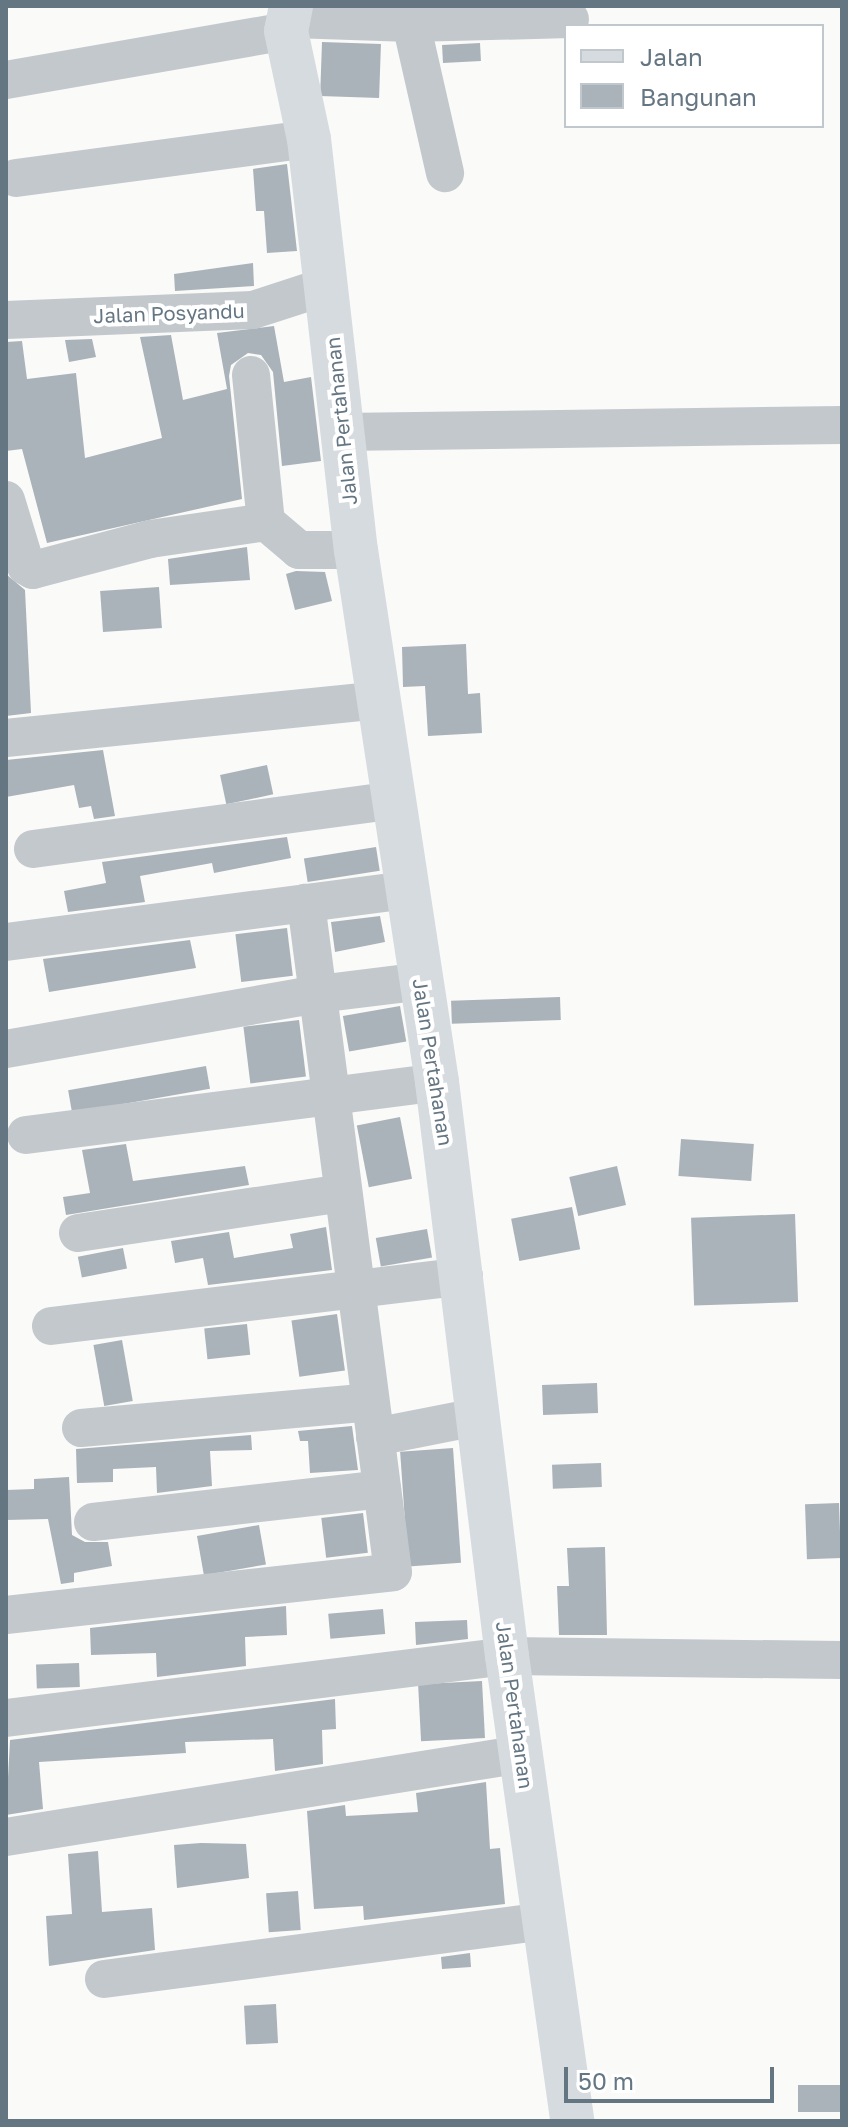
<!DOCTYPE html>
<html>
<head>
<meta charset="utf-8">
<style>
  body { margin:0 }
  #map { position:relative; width:848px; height:2127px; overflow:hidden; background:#fafaf8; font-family:"Golos Text",sans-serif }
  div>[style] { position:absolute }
  .building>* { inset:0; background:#aab3b9; transform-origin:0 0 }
  .minor>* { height:38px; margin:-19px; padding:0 19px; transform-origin:19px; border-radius:19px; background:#c3c8cc }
  .major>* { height:44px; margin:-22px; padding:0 22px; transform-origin:22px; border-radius:22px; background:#d6dbdf }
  span { translate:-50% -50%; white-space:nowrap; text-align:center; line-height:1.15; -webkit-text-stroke:8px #fff; paint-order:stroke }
  .street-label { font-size:20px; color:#657683 }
  .frame { position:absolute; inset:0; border:8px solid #657683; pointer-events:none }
  .legend { position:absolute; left:564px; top:24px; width:260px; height:104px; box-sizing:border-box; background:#fff; border:2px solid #c1c8cd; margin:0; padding:10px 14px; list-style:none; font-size:24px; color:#657683 }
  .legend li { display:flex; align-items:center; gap:16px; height:40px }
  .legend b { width:40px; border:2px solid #c1c8cd }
  .scale { position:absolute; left:564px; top:2067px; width:210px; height:36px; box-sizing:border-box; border:4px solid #657683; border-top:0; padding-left:10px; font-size:24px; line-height:28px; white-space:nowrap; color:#657683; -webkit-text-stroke:6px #fff; paint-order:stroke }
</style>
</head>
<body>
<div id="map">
  <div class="building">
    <i style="left:322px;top:42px;width:59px;height:54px;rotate:2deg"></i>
    <i style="left:480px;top:43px;width:18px;height:38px;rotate:87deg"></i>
    <i style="clip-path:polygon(287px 164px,297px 251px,267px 253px,264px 211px,256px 211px,253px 169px)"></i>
    <i style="clip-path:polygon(253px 263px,254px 286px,175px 291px,174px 274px)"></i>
    <i style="clip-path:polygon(274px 326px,284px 382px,311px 377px,321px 461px,282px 466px,273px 372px,261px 355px,248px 353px,231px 365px,229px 376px,242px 499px,47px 543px,22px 449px,6px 451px,6px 342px,22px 341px,27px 379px,76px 373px,85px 458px,162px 438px,140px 337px,171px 335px,183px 400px,227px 389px,217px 333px)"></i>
    <i style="clip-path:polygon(92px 339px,96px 357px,69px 362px,65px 340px)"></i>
    <i style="clip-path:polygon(247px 547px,250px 580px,170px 585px,168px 559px)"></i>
    <i style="clip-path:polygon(296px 571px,325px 572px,332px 601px,295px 610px,286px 574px)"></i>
    <i style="clip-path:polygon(6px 574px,25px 590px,31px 713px,6px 716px)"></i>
    <i style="left:159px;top:587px;width:41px;height:59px;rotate:86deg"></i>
    <i style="clip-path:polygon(466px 644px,468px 694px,480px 693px,482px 733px,428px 736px,425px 686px,403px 687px,402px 647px)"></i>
    <i style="clip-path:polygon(103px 750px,115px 816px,94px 819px,91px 806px,79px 808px,74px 785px,6px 797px,6px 760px)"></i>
    <i style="left:267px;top:765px;width:30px;height:48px;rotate:78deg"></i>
    <i style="clip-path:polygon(287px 837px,291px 858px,214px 873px,212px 863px,140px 876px,145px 902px,68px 912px,64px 891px,106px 883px,102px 862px)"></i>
    <i style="left:376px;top:847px;width:24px;height:73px;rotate:81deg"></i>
    <i style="clip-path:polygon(380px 916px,385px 942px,335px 952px,331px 922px)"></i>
    <i style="left:287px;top:928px;width:48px;height:52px;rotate:83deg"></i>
    <i style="clip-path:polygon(190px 940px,196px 968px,49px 992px,43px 959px)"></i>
    <i style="left:560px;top:997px;width:23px;height:109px;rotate:88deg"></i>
    <i style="left:400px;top:1006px;width:36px;height:58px;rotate:80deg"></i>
    <i style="left:299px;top:1020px;width:57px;height:56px;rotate:83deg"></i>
    <i style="left:206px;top:1066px;width:23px;height:140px;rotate:80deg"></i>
    <i style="left:400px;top:1117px;width:63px;height:44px;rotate:79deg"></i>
    <i style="left:681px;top:1139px;width:73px;height:37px;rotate:4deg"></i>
    <i style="clip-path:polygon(126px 1144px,133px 1181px,245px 1166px,249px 1185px,66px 1215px,63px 1197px,90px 1193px,82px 1150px)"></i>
    <i style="left:617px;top:1166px;width:40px;height:49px;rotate:77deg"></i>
    <i style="left:572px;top:1207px;width:43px;height:62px;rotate:79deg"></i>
    <i style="left:795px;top:1214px;width:88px;height:104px;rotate:88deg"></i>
    <i style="clip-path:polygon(326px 1227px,332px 1270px,208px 1285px,203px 1258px,175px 1263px,171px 1241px,229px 1232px,234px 1258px,293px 1248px,290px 1234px)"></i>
    <i style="left:427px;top:1229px;width:29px;height:52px;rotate:80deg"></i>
    <i style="left:123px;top:1248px;width:21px;height:46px;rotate:79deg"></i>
    <i style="left:337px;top:1314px;width:57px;height:46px;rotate:82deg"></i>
    <i style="left:247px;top:1324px;width:31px;height:43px;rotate:84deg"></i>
    <i style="left:122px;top:1340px;width:62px;height:29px;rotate:80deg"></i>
    <i style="left:597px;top:1383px;width:30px;height:55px;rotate:88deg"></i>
    <i style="clip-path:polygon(352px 1426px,358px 1470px,310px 1473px,308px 1441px,300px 1441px,298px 1431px)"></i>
    <i style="clip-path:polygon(251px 1435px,252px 1450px,210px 1451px,212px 1486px,157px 1493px,156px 1467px,113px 1469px,113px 1482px,77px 1483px,76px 1449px)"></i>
    <i style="left:453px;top:1448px;width:115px;height:53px;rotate:86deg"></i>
    <i style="left:601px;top:1463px;width:24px;height:49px;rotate:88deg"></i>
    <i style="clip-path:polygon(69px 1477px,72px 1535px,85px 1542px,108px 1542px,112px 1566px,74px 1573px,74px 1582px,61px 1584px,48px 1519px,6px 1520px,6px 1490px,34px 1489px,34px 1479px)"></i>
    <i style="left:839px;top:1503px;width:55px;height:34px;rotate:88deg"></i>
    <i style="left:363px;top:1513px;width:40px;height:42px;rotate:83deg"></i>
    <i style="left:259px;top:1525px;width:40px;height:63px;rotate:80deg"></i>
    <i style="clip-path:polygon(605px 1547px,607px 1635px,559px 1635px,557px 1586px,569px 1586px,567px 1548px)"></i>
    <i style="clip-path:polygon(286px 1606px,287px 1635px,245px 1637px,246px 1666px,157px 1677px,156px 1653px,91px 1655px,90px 1628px)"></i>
    <i style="left:383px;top:1609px;width:25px;height:55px;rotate:85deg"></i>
    <i style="clip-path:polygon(467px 1620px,468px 1639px,416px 1645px,415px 1622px)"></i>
    <i style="left:79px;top:1663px;width:24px;height:43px;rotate:88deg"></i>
    <i style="left:482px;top:1681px;width:57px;height:64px;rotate:87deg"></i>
    <i style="clip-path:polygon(335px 1699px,336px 1729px,322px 1730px,323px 1764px,275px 1771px,273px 1739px,185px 1742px,186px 1753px,39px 1762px,43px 1809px,6px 1815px,10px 1740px)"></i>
    <i style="clip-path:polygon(486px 1782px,490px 1849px,500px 1848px,505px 1904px,364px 1920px,363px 1906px,314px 1909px,307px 1811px,345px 1805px,346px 1816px,418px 1812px,416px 1793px)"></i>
    <i style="clip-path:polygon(201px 1843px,246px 1844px,249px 1878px,177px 1888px,174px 1845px)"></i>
    <i style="clip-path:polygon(98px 1851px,102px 1912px,152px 1908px,155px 1950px,49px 1966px,46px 1916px,72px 1914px,68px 1854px)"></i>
    <i style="left:298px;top:1891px;width:39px;height:32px;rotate:86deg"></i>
    <i style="clip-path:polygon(470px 1953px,471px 1967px,442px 1969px,441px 1957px)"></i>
    <i style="left:276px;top:2004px;width:39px;height:32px;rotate:87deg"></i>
    <i style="left:798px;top:2085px;width:44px;height:27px"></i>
  </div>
  <div class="minor">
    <i style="left:292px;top:19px;width:119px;rotate:1.9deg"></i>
    <i style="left:411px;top:23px;width:154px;rotate:77.2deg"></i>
    <i style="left:411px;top:23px;width:159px;rotate:-1.4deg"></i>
    <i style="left:6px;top:80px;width:284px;rotate:-9.9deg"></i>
    <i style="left:16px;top:178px;width:296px;rotate:-7.6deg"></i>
    <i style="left:6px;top:320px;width:247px;rotate:-2.3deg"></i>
    <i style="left:253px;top:310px;width:78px;rotate:-18deg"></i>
    <i style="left:251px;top:375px;width:148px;rotate:84.2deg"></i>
    <i style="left:266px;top:522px;width:43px;rotate:40.3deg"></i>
    <i style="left:299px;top:550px;width:57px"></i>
    <i style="left:341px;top:432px;width:501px;rotate:-0.8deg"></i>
    <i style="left:6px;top:500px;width:69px;rotate:73.1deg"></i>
    <i style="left:26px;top:566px;width:8px;rotate:30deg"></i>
    <i style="left:33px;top:570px;width:121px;rotate:-14.8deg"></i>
    <i style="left:150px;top:539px;width:117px;rotate:-8.3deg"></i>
    <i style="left:6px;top:738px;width:373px;rotate:-5.8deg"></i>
    <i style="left:33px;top:849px;width:365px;rotate:-7.7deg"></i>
    <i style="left:6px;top:942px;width:403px;rotate:-7.4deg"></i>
    <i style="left:6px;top:1049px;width:317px;rotate:-10deg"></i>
    <i style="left:318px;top:994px;width:105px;rotate:-7.1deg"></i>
    <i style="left:26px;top:1135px;width:414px;rotate:-7.3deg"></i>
    <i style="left:78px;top:1233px;width:268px;rotate:-8.6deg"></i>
    <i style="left:51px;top:1326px;width:416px;rotate:-6.9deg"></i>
    <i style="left:81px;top:1428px;width:290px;rotate:-5.1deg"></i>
    <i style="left:375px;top:1437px;width:104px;rotate:-11.1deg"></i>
    <i style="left:93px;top:1522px;width:291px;rotate:-6.5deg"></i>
    <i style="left:6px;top:1615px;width:389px;rotate:-6.3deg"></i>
    <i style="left:393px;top:1572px;width:675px;rotate:-97.41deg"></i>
    <i style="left:6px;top:1718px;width:505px;rotate:-7.05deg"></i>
    <i style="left:507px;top:1656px;width:335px;rotate:0.7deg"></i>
    <i style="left:6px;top:1837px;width:523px;rotate:-9.14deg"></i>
    <i style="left:104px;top:1979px;width:442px;rotate:-7.5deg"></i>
  </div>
  <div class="major">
    <i style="left:291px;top:6px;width:25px;rotate:101deg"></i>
    <i style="left:286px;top:31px;width:110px;rotate:78deg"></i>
    <i style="left:309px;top:139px;width:414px;rotate:83.5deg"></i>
    <i style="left:356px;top:550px;width:538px;rotate:81.34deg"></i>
    <i style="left:437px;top:1082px;width:578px;rotate:83.05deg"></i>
    <i style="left:507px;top:1656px;width:470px;rotate:82deg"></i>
  </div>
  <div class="street-label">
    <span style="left:169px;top:313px;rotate:-2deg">Jalan Posyandu</span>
    <span style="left:341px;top:421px;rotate:-96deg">Jalan Pertahanan</span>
    <span style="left:433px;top:1062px;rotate:81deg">Jalan Pertahanan</span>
    <span style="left:515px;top:1705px;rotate:82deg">Jalan Pertahanan</span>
  </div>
  <div class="frame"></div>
  <ul class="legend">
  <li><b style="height:10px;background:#d6dbdf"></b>Jalan</li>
  <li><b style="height:22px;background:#aab3b9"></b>Bangunan</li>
  </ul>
  <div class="scale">50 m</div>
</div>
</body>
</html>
